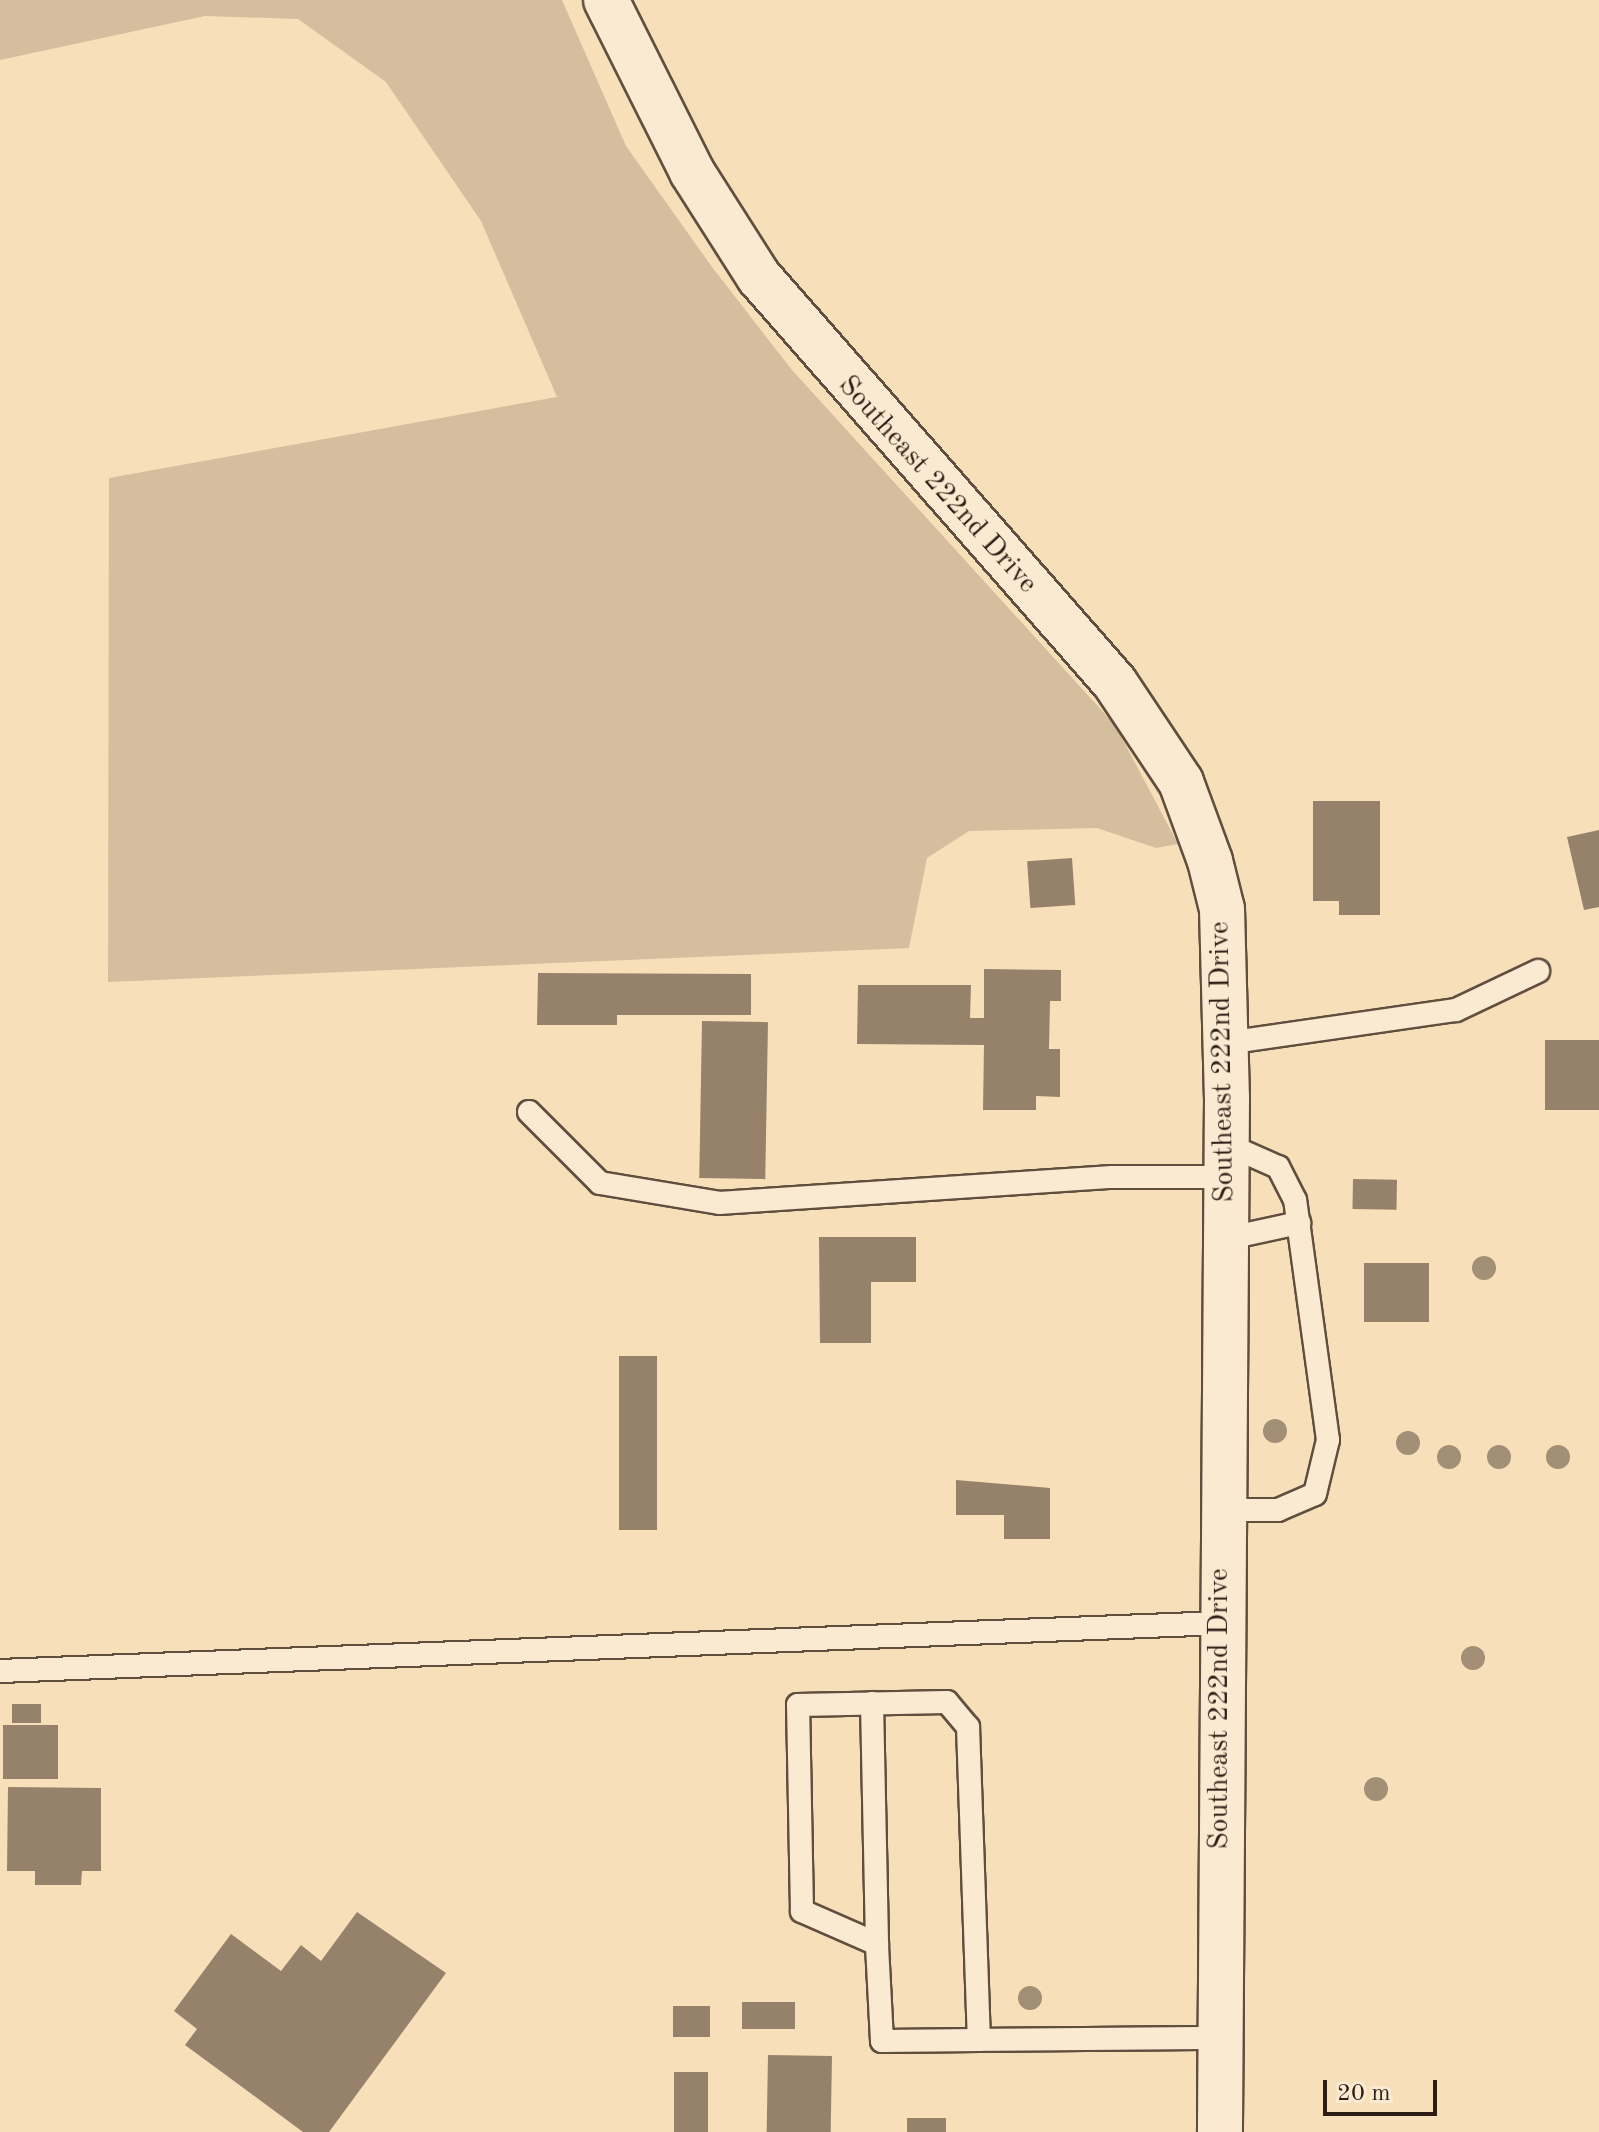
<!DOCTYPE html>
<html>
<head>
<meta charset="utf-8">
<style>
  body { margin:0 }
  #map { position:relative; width:1599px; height:2132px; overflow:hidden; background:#f7dfba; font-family:"Old Standard TT",serif }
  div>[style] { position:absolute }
  .green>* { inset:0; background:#d5be9e }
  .building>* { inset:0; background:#96826b; transform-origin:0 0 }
  .roads { filter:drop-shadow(2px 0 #604e3e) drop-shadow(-2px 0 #604e3e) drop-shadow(0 2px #604e3e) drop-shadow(0 -2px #604e3e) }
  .service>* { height:22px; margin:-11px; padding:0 11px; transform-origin:11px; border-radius:11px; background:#faead2 }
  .secondary>* { height:44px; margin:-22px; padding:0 22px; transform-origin:22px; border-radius:22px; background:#faead2 }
  .trees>* { width:24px; height:24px; margin:-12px; border-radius:50%; background:#a38f76 }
  span { translate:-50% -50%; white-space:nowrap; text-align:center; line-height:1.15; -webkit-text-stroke:8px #faead2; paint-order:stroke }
  .street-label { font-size:28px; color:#2d1d15 }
  .scale { position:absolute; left:1323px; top:2080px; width:114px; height:36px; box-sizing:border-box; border:4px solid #2d1d15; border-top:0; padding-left:10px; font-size:24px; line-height:28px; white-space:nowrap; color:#2d1d15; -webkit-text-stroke:6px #faead2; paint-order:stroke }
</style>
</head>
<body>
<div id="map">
  <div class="green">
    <i style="clip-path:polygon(0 0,562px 0,626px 146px,712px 267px,792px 370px,1115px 725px,1178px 844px,1156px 848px,1097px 828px,969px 831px,927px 858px,909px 948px,108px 982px,109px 478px,557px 397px,481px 221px,386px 82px,298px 19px,205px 16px,0 60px)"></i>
  </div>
  <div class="building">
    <i style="clip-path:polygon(1313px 801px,1380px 801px,1380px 915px,1339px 915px,1339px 901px,1313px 901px)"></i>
    <i style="clip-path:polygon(1599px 830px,1599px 907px,1584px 910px,1567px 837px)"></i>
    <i style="left:1072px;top:858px;width:47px;height:45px;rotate:86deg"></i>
    <i style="clip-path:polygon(984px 969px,1061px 970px,1061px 1001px,1050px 1001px,1049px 1049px,1060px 1049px,1060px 1097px,1036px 1096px,1036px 1110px,983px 1110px,984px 1045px,857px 1044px,858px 985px,971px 985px,970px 1018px,984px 1018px)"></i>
    <i style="clip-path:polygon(538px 973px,751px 974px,751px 1015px,617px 1015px,617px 1025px,537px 1025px)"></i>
    <i style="left:702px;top:1021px;width:66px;height:157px;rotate:1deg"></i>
    <i style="left:1545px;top:1040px;width:54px;height:70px"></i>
    <i style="left:1353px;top:1179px;width:44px;height:30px;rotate:1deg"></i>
    <i style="clip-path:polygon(819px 1237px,916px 1237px,916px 1282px,871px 1282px,871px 1343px,820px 1343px)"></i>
    <i style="left:1364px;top:1263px;width:65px;height:59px"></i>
    <i style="left:619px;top:1356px;width:38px;height:174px"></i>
    <i style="clip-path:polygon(956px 1480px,1050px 1488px,1050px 1539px,1004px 1539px,1004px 1515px,956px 1515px)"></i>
    <i style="left:12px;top:1704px;width:29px;height:19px"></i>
    <i style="left:3px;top:1725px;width:55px;height:54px"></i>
    <i style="clip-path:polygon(8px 1787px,101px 1788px,101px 1871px,82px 1871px,81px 1885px,35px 1885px,35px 1871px,7px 1871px)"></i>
    <i style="clip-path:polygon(357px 1912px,446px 1973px,329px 2132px,303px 2132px,185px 2045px,197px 2029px,174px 2011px,231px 1934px,281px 1971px,301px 1945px,321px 1961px)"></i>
    <i style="left:742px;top:2002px;width:53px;height:27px"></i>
    <i style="left:673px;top:2006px;width:37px;height:31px"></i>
    <i style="left:768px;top:2055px;width:64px;height:77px;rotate:1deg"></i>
    <i style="left:674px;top:2072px;width:34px;height:60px"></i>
    <i style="left:907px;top:2118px;width:39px;height:14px"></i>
  </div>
  <div class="roads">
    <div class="service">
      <i style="left:1226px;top:1043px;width:232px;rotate:-8.2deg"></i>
      <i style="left:1456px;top:1010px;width:91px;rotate:-25.4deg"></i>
      <i style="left:529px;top:1112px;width:100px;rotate:45deg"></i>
      <i style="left:600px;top:1183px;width:121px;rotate:9.5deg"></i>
      <i style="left:719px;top:1203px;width:394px;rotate:-3.8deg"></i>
      <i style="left:1112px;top:1177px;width:114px"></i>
      <i style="left:1225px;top:1239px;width:76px;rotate:-12.2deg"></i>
      <i style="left:1221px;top:1510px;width:57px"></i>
      <i style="left:1278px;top:1510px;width:40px;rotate:-23.4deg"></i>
      <i style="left:1315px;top:1494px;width:56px;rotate:-76.5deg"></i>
      <i style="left:1328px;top:1440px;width:242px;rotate:-97.8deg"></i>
      <i style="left:1295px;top:1200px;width:37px;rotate:-117deg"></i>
      <i style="left:1278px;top:1167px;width:57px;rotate:-156.1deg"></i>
      <i style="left:0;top:1671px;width:1220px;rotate:-2.25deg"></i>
      <i style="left:872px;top:1703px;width:241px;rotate:88.8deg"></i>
      <i style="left:979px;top:2040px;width:97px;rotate:179.4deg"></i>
      <i style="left:882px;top:2041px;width:97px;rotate:-93deg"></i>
      <i style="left:877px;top:1944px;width:82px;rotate:-156.3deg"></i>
      <i style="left:802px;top:1911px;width:206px;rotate:-91.1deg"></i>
      <i style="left:798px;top:1705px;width:149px;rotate:-1.2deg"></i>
      <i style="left:947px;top:1702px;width:33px;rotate:50deg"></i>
      <i style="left:968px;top:1727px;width:313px;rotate:88deg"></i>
      <i style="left:979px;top:2040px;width:241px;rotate:-0.5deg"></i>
    </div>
    <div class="secondary">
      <i style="left:606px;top:0;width:192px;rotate:63.4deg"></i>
      <i style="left:692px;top:172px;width:125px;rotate:57.5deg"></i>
      <i style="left:759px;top:277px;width:540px;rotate:48.75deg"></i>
      <i style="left:1115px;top:683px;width:119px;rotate:56.3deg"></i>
      <i style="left:1181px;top:782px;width:84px;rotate:69.8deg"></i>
      <i style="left:1210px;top:861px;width:49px;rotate:76deg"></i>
      <i style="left:1222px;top:909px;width:189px;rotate:88.5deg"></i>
      <i style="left:1227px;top:1098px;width:1034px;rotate:90.39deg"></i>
    </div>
  </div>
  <div class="trees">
    <i style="left:1484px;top:1268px"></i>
    <i style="left:1275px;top:1431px"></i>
    <i style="left:1408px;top:1443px"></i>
    <i style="left:1449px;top:1457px"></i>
    <i style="left:1499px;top:1457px"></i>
    <i style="left:1558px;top:1457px"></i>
    <i style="left:1473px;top:1658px"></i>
    <i style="left:1376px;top:1789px"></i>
    <i style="left:1030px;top:1998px"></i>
  </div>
  <div class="street-label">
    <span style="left:937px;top:485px;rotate:48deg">Southeast 222nd Drive</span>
    <span style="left:1223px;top:1062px;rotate:-91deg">Southeast 222nd Drive</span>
    <span style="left:1220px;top:1709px;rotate:-90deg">Southeast 222nd Drive</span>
  </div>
  <div class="scale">20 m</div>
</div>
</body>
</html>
